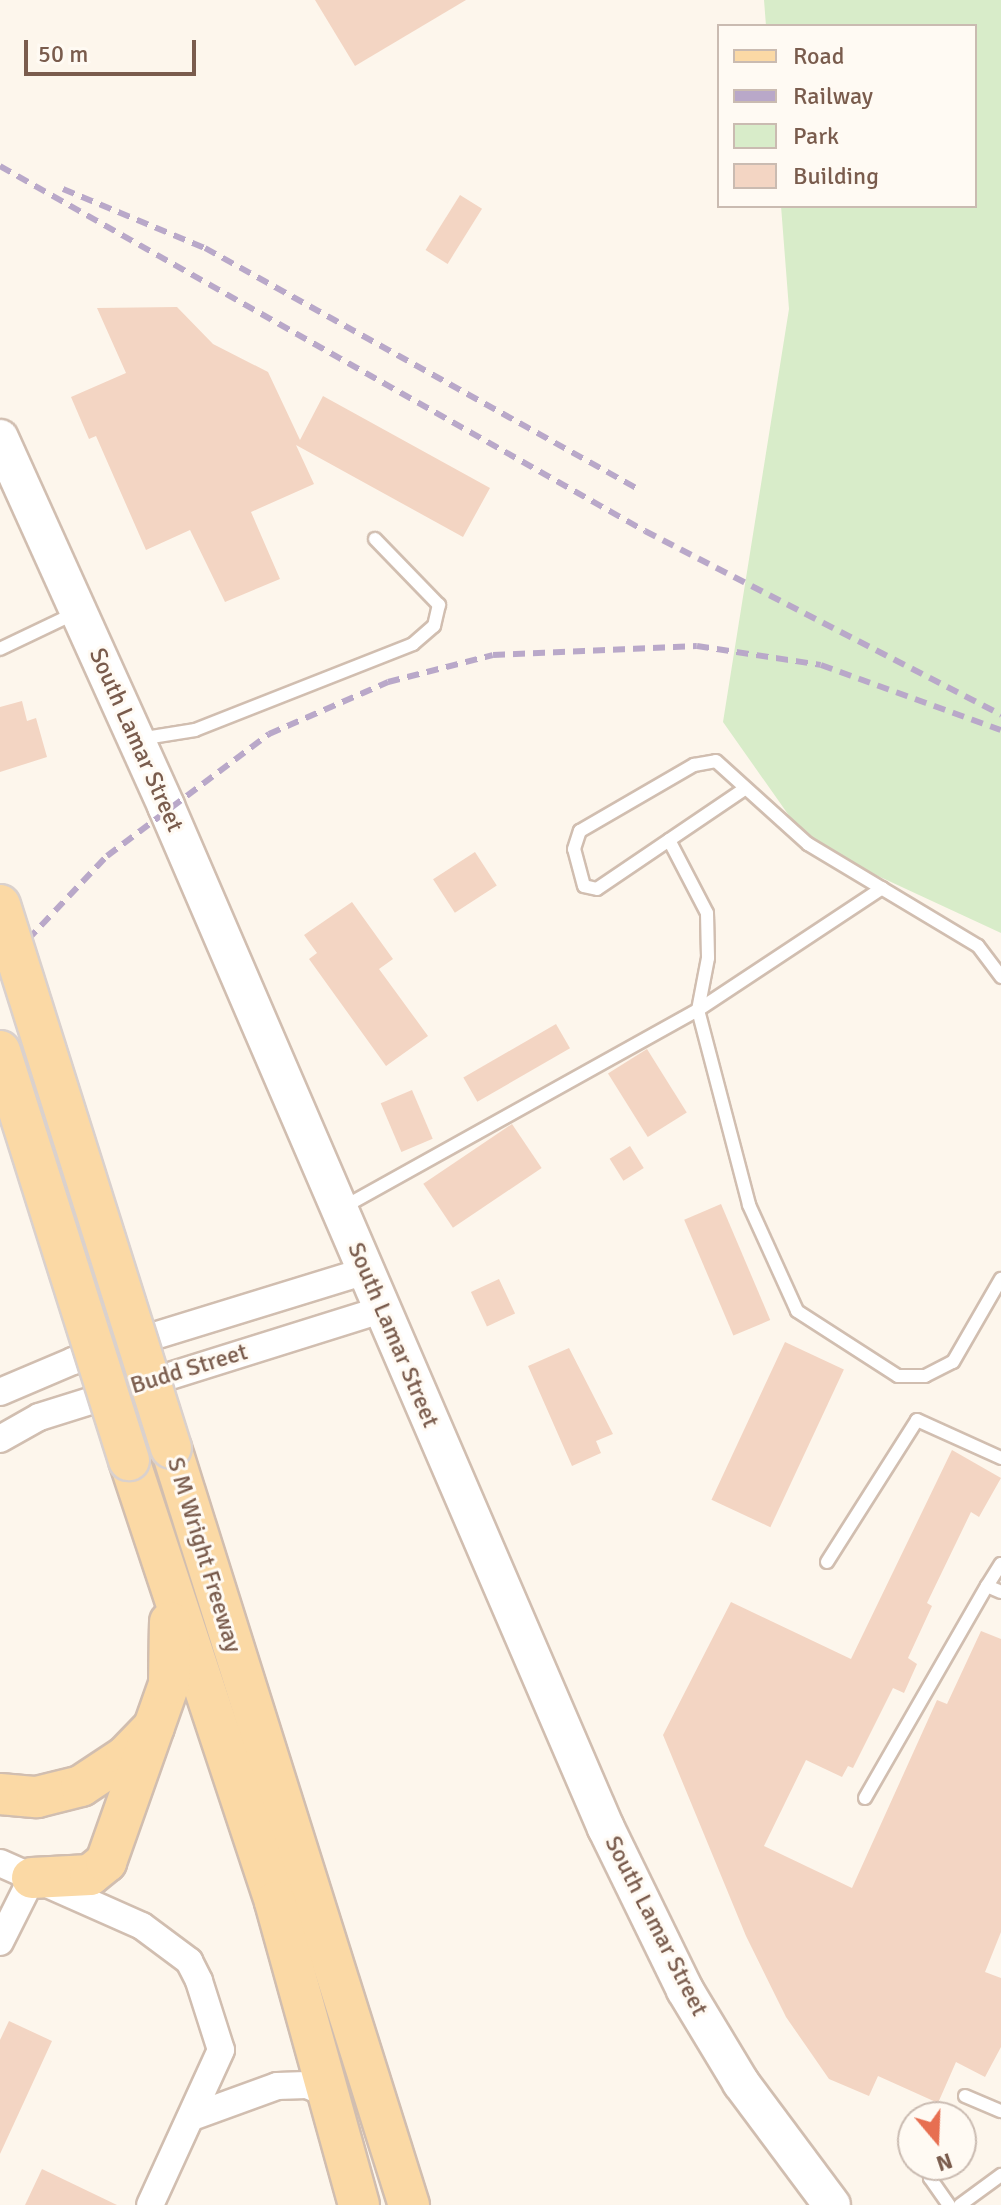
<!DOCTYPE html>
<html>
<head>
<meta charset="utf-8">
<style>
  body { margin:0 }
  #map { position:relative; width:1001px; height:2205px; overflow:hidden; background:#fdf6ec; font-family:Signika,sans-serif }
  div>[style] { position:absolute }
  .green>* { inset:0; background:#d8ecc9 }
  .building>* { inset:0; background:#f3d5c3; transform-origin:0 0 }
  .roads { filter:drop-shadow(2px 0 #d1beb0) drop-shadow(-2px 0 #d1beb0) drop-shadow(0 2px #d1beb0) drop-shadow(0 -2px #d1beb0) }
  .service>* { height:12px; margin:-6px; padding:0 6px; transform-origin:6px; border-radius:6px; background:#fff }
  .minor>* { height:26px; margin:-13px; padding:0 13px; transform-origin:13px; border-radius:13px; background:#fff }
  .secondary>* { height:36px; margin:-18px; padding:0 18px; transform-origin:18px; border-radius:18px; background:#fff }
  .primary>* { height:40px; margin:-20px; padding:0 20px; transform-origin:20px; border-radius:20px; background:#fbd9a5 }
  .rail>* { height:6px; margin-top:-3px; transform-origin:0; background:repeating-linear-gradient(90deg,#b9a8c9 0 12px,transparent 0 20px) }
  .bridges { filter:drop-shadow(2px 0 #dad1cd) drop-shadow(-2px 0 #dad1cd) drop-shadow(0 2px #dad1cd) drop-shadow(0 -2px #dad1cd) }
  .primary-bridge>* { height:40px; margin:-20px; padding:0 20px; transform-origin:20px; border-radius:20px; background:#fbd9a5 }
  span { translate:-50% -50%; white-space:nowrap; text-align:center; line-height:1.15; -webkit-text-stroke:6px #fffaf3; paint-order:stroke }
  .street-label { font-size:24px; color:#7a5c4d }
  .legend { position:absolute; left:717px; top:24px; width:260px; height:184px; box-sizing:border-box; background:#fffaf3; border:2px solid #cabbb1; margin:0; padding:10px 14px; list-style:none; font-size:24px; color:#7a5c4d }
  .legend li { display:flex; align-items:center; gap:16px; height:40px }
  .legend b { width:40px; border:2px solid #cabbb1 }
  .north { position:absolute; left:897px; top:2101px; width:80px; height:80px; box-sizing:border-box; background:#fffaf3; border:2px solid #cabbb1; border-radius:50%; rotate:161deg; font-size:22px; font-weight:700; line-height:32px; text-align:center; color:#7a5c4d }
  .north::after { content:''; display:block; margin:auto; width:28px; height:36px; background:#e76f51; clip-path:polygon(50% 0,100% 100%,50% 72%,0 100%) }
  .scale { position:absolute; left:24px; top:40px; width:172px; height:36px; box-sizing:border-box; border:4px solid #7a5c4d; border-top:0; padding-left:10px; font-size:24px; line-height:28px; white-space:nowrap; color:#7a5c4d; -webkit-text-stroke:6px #fffaf3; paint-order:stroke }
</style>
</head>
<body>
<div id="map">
  <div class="green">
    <i style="clip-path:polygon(764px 0,1001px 0,1001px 933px,809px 844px,723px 722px,789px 309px,781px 206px,975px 206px,975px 26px,766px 26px)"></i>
  </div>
  <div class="building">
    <i style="clip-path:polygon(315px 0,466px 0,355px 66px)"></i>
    <i style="left:460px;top:195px;width:26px;height:65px;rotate:32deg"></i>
    <i style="clip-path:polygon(177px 307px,213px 344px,268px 372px,300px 440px,323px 396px,490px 488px,463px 537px,296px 445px,314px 484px,251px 512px,280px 579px,225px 602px,190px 530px,146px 550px,96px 436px,89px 439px,71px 397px,126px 373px,97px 308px)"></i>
    <i style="clip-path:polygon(22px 701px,27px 721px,36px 718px,47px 757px,0 772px,0 707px)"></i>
    <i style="left:475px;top:852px;width:40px;height:50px;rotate:57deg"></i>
    <i style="clip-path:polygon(352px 902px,393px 959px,379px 969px,428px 1036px,386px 1066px,309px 959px,317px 953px,304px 935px)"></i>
    <i style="left:556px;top:1024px;width:28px;height:107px;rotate:60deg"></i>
    <i style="left:647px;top:1049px;width:75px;height:46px;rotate:58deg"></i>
    <i style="left:412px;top:1090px;width:53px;height:34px;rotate:67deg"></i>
    <i style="left:512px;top:1124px;width:53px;height:107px;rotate:56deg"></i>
    <i style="left:630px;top:1146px;width:26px;height:24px;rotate:58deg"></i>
    <i style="left:721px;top:1204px;width:126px;height:40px;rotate:67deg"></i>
    <i style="left:499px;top:1279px;width:38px;height:31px;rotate:65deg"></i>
    <i style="left:785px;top:1342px;width:65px;height:174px;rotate:25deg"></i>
    <i style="clip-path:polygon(569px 1348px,613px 1434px,596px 1441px,601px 1453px,572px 1466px,528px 1366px)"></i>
    <i style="clip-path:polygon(952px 1450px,1001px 1478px,979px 1517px,971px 1512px,927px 1603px,932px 1606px,908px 1658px,917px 1664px,904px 1693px,893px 1688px,853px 1768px,848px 1766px,842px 1777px,806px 1760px,764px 1846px,852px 1888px,937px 1700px,947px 1704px,981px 1631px,1001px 1639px,1001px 1932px,985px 1972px,1001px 1978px,1001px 2047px,985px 2077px,956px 2062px,938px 2103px,878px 2076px,869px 2096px,829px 2079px,786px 2017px,746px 1936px,663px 1735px,731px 1602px,851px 1659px)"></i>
    <i style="clip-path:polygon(9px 2021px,52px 2041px,0 2154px,0 2040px)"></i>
    <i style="clip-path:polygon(42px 2169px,117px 2205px,25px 2205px)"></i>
  </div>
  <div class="roads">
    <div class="service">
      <i style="left:0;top:649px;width:83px;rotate:-25.6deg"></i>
      <i style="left:139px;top:739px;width:57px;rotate:-9.1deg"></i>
      <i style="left:195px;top:730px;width:234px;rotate:-21.5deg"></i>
      <i style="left:413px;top:644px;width:28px;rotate:-41deg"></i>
      <i style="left:434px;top:626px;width:22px;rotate:-77deg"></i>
      <i style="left:439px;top:605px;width:92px;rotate:-134.1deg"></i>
      <i style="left:743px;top:790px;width:176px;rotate:145.9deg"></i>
      <i style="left:597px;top:889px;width:13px;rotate:-167deg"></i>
      <i style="left:584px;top:886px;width:38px;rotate:-105deg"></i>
      <i style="left:574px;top:849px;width:19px;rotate:-72deg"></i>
      <i style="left:580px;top:831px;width:132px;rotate:-30.1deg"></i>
      <i style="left:694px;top:765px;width:22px;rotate:-10deg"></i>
      <i style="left:716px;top:761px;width:124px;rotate:42.1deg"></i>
      <i style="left:808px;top:844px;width:198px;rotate:31deg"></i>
      <i style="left:978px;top:946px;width:39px;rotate:53deg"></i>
      <i style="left:669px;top:840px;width:82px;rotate:62.5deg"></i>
      <i style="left:707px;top:913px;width:45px;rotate:88.7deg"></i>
      <i style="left:708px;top:958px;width:53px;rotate:100.9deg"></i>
      <i style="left:698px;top:1010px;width:221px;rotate:-33.5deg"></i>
      <i style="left:342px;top:1208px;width:407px;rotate:-29.1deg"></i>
      <i style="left:698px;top:1010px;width:202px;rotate:75.3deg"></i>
      <i style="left:749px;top:1205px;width:116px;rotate:65.6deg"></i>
      <i style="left:797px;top:1311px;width:120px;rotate:32.8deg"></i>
      <i style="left:898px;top:1376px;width:27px"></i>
      <i style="left:925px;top:1376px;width:31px;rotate:-27deg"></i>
      <i style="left:953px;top:1362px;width:96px;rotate:-60deg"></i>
      <i style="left:827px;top:1562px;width:168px;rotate:-57.6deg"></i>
      <i style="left:917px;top:1420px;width:92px;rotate:24.3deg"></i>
      <i style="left:987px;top:1586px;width:26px;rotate:-58deg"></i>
      <i style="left:865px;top:1798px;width:245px;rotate:-60.1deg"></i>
      <i style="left:987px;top:1586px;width:15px;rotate:23deg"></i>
      <i style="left:965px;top:2096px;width:39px;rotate:23deg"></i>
      <i style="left:937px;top:2165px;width:15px;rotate:118deg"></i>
      <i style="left:930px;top:2178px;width:33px;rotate:55deg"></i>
      <i style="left:960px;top:2205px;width:51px;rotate:-36.2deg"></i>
    </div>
    <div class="minor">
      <i style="left:0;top:1392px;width:79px;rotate:-23deg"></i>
      <i style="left:73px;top:1361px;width:306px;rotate:-17.1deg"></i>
      <i style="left:0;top:1439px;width:45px;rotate:-29.4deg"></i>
      <i style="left:39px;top:1417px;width:361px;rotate:-17.4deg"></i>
      <i style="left:0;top:1863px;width:155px;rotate:23.9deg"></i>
      <i style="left:142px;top:1926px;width:59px;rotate:36.7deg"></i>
      <i style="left:189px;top:1961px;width:22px;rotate:63deg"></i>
      <i style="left:199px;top:1981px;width:72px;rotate:72.3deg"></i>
      <i style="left:221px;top:2050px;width:170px;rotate:114.6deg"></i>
      <i style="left:0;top:1942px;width:72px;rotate:-63.4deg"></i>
      <i style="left:192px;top:2117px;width:90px;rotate:-20deg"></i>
      <i style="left:277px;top:2086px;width:30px;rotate:-2deg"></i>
      <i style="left:307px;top:2085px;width:25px;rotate:23deg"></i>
    </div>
    <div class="secondary">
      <i style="left:0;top:438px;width:404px;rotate:65.7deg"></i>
      <i style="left:166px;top:806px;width:1113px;rotate:66.71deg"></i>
      <i style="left:606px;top:1828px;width:180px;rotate:64deg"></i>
      <i style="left:685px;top:1990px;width:109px;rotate:58.9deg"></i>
      <i style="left:741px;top:2083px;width:152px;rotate:53.3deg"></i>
    </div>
    <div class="primary">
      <i style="left:171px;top:1448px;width:794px;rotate:72.55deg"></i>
      <i style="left:129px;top:1460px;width:465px;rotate:71.7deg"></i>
      <i style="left:275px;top:1902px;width:314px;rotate:74.5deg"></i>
      <i style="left:0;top:1794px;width:37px;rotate:5deg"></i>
      <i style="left:37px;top:1797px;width:45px;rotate:-14deg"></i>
      <i style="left:81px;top:1786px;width:54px;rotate:-33.7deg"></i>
      <i style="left:126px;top:1756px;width:40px;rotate:-46deg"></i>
      <i style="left:32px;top:1878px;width:58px;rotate:-3deg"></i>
      <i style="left:90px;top:1875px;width:21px;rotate:-39deg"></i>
      <i style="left:106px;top:1862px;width:189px;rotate:-70.5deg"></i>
      <i style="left:169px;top:1684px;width:62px;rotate:-89.1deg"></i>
    </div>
  </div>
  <div class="rail">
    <i style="left:0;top:166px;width:741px;rotate:29.51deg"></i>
    <i style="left:645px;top:531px;width:401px;rotate:27.3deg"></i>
    <i style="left:63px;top:189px;width:154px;rotate:22.6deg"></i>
    <i style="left:205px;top:248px;width:494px;rotate:29.1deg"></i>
    <i style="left:0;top:969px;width:156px;rotate:-46.6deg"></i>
    <i style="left:107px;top:856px;width:203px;rotate:-37deg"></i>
    <i style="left:269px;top:734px;width:130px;rotate:-23.6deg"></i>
    <i style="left:388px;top:682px;width:108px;rotate:-14.4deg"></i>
    <i style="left:493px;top:655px;width:204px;rotate:-2.5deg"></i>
    <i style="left:697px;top:646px;width:125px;rotate:8.7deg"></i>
    <i style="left:821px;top:665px;width:191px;rotate:19.9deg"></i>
  </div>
  <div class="bridges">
    <div class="primary-bridge">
      <i style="left:0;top:905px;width:569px;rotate:72.52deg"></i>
      <i style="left:0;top:1051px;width:429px;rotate:72.5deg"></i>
    </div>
  </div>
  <div class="street-label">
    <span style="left:136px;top:740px;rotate:66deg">South Lamar Street</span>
    <span style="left:393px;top:1335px;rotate:67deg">South Lamar Street</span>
    <span style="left:189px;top:1369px;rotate:-17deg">Budd Street</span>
    <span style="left:204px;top:1555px;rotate:73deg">S M Wright Freeway</span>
    <span style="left:656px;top:1926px;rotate:63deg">South Lamar Street</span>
  </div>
  <ul class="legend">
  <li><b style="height:10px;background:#fbd9a5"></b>Road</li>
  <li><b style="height:10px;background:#b9a8c9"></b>Railway</li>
  <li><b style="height:22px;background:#d8ecc9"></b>Park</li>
  <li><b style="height:22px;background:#f3d5c3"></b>Building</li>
  </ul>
  <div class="north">N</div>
  <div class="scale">50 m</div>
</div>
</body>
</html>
